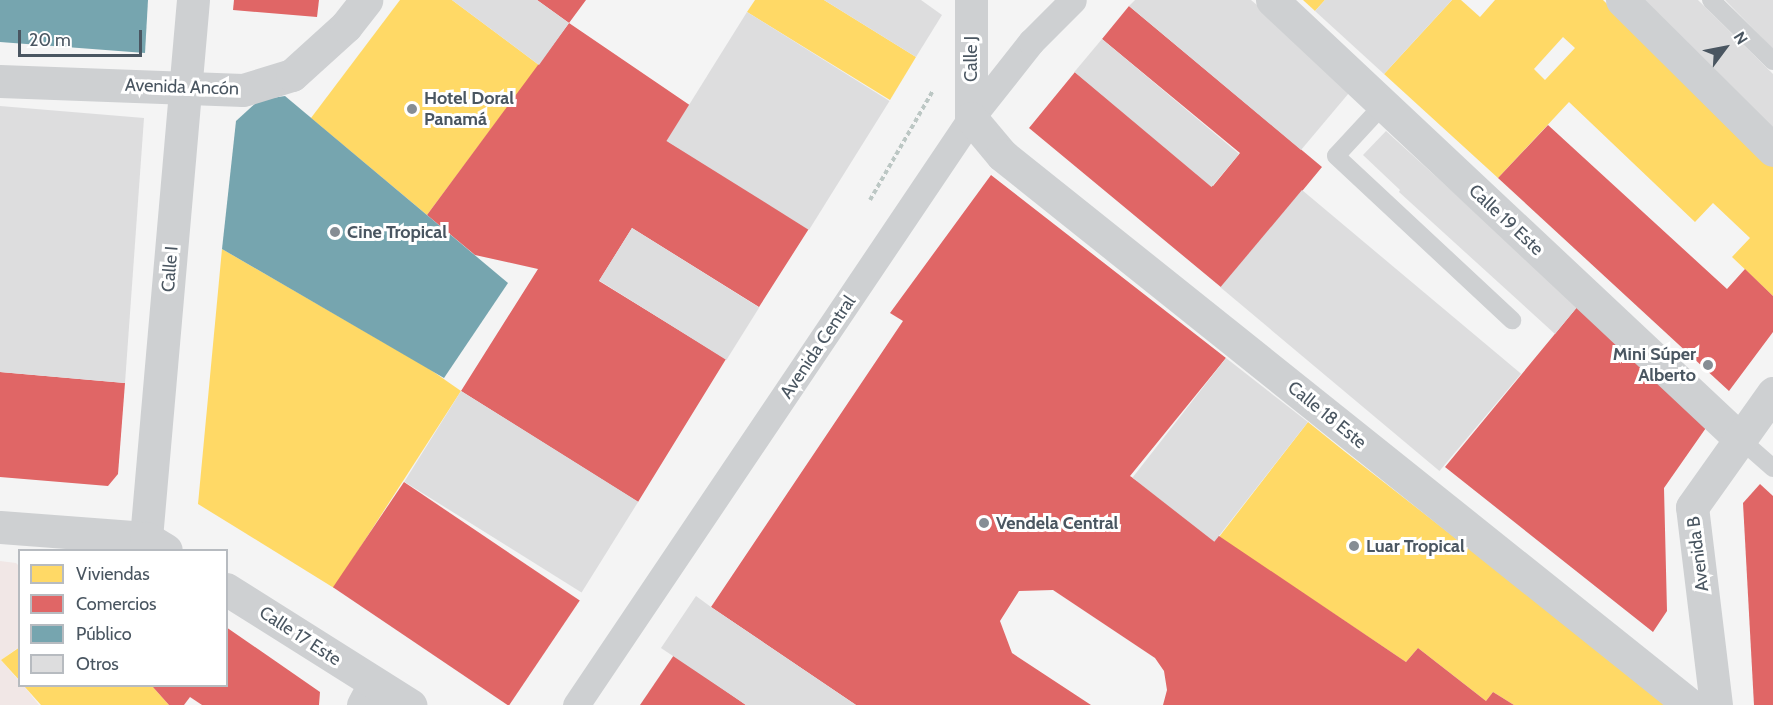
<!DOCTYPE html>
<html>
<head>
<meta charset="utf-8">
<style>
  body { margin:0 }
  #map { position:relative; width:1773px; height:705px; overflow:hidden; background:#f4f4f4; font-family:Cabin,sans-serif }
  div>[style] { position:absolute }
  .medical>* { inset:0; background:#f1e7e6 }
  .homes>* { inset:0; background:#ffd966 }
  .shops>* { inset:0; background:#e06666; transform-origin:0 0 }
  .public>* { inset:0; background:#76a5af }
  .building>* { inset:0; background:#ddddde; transform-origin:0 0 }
  .path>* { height:4px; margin-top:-2px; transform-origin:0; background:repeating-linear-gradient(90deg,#bcc7c4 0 4.5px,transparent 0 7.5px) }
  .service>* { height:18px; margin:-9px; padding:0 9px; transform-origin:9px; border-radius:9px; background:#ced0d2 }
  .pedestrian>* { height:27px; margin:-13.5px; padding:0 13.5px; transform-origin:13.5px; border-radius:13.5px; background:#ced0d2 }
  .minor>* { height:33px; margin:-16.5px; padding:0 16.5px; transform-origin:16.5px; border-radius:16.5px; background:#ced0d2 }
  .tertiary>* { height:33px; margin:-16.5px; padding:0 16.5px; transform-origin:16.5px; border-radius:16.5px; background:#ced0d2 }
  .dots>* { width:16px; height:16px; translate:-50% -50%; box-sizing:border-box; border:3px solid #fff; border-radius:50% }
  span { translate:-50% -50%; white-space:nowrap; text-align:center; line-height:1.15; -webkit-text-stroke:6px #fff; paint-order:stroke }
  .street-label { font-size:18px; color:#4a5661 }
  .poi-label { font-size:18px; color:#4a5661; font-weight:700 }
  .left { translate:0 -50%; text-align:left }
  .right { translate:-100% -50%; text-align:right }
  .legend { position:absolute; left:18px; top:549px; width:210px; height:138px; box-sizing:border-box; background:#fff; border:2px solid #b7bbc0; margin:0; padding:8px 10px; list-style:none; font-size:18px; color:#4a5661 }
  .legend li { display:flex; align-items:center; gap:12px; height:30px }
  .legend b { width:30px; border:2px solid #b7bbc0 }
  .north { position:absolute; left:1695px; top:18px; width:60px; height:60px; -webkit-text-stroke:4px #fff; paint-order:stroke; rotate:58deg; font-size:16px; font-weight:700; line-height:24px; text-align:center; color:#4a5661 }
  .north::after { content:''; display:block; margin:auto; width:21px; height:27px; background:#4a5661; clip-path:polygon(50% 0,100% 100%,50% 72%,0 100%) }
  .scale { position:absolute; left:18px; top:30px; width:124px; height:27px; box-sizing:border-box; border:3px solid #4a5661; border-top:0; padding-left:8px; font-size:18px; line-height:21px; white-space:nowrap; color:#4a5661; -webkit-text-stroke:4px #fff; paint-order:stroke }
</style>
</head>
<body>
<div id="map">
  <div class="medical">
    <i style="clip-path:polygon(0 561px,16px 563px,20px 567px,19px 647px,1px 660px,19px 681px,20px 686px,24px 686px,39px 705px,0 705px)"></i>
  </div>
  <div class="homes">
    <i style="clip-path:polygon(400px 0,452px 0,539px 65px,427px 215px,311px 118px)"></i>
    <i style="clip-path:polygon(755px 0,824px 0,916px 57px,890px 100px,747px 12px)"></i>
    <i style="clip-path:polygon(1303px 0,1325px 0,1315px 11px)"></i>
    <i style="clip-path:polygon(evenodd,1452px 0,1461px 0,1480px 17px,1495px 0,1603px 0,1773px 165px,1773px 296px,1732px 257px,1750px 238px,1713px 203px,1695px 222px,1569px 102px,1498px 178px,1384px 74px,1452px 0,1563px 37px,1575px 48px,1545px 80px,1534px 69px,1563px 37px)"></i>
    <i style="clip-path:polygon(222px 249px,428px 368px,461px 391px,334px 588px,198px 504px)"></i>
    <i style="clip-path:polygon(1308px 422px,1344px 451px,1669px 705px,1514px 705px,1493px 692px,1486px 701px,1418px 648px,1406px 662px,1219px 537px)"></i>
    <i style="clip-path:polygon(20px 647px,20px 681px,1px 660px)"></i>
    <i style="clip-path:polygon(24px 686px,152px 686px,169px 705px,41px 705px)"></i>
  </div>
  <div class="shops">
    <i style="clip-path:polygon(234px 0,319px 0,317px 17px,233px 10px)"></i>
    <i style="clip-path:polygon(537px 0,586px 0,569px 23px,691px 106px,669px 142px,810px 227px,759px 307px,632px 228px,599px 281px,726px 359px,638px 502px,461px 391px,538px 269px,475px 255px,427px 215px,569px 23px)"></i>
    <i style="clip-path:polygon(1129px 6px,1322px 167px,1222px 288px,1029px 128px,1075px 72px,1213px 186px,1240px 153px,1102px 39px)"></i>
    <i style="clip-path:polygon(1548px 125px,1727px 289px,1745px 269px,1773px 296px,1773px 332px,1729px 391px,1498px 178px)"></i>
    <i style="clip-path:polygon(991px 175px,1226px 358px,1130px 476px,1406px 662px,1418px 648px,1486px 701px,1493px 692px,1514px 705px,1163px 705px,1167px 690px,1164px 671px,1155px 658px,1053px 590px,1019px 591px,1000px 621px,1012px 653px,1091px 705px,856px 705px,711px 607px,903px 321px,890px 313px)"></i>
    <i style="clip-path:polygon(1578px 306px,1708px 425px,1664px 488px,1667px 611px,1653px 632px,1445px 467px)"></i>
    <i style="clip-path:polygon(0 372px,125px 383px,118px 474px,108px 486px,0 477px)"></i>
    <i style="left:404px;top:482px;width:212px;height:127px;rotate:34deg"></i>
    <i style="clip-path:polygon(1760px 484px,1773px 496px,1773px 705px,1754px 705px,1743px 503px)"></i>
    <i style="clip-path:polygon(226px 627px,320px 692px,319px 705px,202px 705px,190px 697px,184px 705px,169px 705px,152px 686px,226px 686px)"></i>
    <i style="clip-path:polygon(674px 655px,746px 705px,640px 705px)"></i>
  </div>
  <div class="public">
    <i style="clip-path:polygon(0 0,148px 0,145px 53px,0 42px)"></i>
    <i style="clip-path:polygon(285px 96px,508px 283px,444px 378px,222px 249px,236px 121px,259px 100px)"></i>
  </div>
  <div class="building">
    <i style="clip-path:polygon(452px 0,537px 0,569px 23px,539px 65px)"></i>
    <i style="clip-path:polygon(824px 0,921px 0,942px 15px,916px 57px)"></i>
    <i style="clip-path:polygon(1135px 0,1251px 0,1354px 87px,1301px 150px,1129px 6px)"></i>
    <i style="clip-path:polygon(1325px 0,1452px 0,1384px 74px,1315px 11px)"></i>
    <i style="clip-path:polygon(1642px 0,1698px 0,1773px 74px,1773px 129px)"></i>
    <i style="clip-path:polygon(1725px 0,1773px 0,1773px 49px)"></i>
    <i style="left:747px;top:12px;width:168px;height:152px;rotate:32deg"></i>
    <i style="left:1102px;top:39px;width:179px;height:43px;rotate:40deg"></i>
    <i style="clip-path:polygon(0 106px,144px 118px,125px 383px,0 372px)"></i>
    <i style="clip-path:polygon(1386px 131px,1578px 306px,1555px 334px,1399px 192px,1400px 190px,1363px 155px)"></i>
    <i style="left:1302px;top:190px;width:286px;height:127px;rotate:40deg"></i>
    <i style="left:632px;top:228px;width:150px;height:62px;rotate:32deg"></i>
    <i style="left:1226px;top:358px;width:104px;height:152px;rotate:38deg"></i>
    <i style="left:461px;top:391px;width:209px;height:107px;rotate:32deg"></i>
    <i style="clip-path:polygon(696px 596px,711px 607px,856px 705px,746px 705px,661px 648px)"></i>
  </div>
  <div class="path">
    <i style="left:870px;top:200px;width:125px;rotate:-60.1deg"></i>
  </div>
  <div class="service">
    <i style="left:1711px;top:0;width:87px;rotate:44.5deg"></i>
    <i style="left:1383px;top:105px;width:69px;rotate:132.7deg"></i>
    <i style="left:1336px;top:156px;width:241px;rotate:43deg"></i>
    <i style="left:1740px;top:439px;width:44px;rotate:41.3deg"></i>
  </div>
  <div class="pedestrian">
    <i style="left:576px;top:705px;width:708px;rotate:-56.06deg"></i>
    <i style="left:971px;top:118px;width:97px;rotate:-51.7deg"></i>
    <i style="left:1031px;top:42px;width:59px;rotate:-45deg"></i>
  </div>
  <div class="minor">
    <i style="left:971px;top:0;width:118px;rotate:90deg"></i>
    <i style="left:971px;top:118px;width:48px;rotate:50deg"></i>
    <i style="left:1002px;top:155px;width:881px;rotate:38.64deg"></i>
    <i style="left:1272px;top:0;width:642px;rotate:43.17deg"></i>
    <i style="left:1622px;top:0;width:213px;rotate:44.8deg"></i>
    <i style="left:0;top:81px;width:243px;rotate:2.1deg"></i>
    <i style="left:243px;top:90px;width:51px;rotate:-17deg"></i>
    <i style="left:292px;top:75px;width:73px;rotate:-42.2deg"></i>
    <i style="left:346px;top:26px;width:33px;rotate:-52deg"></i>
    <i style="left:146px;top:538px;width:540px;rotate:-85.01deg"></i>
    <i style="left:363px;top:705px;width:24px;rotate:-62deg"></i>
  </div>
  <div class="tertiary">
    <i style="left:0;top:527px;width:146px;rotate:4.3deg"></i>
    <i style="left:146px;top:538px;width:23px;rotate:31deg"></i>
    <i style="left:226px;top:589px;width:218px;rotate:32.2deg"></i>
    <i style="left:1716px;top:705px;width:199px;rotate:-96.9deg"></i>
    <i style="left:1692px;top:507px;width:140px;rotate:-54.6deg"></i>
  </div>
  <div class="dots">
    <i style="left:412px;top:109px;background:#868d94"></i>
    <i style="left:335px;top:232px;background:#868d94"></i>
    <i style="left:1708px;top:365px;background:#868d94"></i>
    <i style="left:984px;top:523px;background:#868d94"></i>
    <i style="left:1354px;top:546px;background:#868d94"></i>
  </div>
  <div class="street-label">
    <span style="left:971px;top:59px;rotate:-90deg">Calle J</span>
    <span style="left:182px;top:87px;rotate:2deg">Avenida Ancón</span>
    <span style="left:1506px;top:220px;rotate:43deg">Calle 19 Este</span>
    <span style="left:170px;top:269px;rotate:-85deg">Calle I</span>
    <span style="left:818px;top:347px;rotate:-56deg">Avenida Central</span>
    <span style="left:1327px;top:415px;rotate:39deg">Calle 18 Este</span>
    <span style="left:1698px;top:554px;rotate:-97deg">Avenida B</span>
    <span style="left:300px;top:636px;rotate:33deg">Calle 17 Este</span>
  </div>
  <div class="poi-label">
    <span class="left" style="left:424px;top:109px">Hotel Doral<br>Panamá</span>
    <span class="left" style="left:347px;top:232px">Cine Tropical</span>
    <span class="right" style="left:1696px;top:365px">Mini Súper<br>Alberto</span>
    <span class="left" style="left:996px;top:523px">Vendela Central</span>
    <span class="left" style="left:1366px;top:546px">Luar Tropical</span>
  </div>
  <ul class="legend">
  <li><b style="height:16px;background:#ffd966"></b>Viviendas</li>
  <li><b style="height:16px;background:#e06666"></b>Comercios</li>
  <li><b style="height:16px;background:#76a5af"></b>Público</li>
  <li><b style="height:16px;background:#ddddde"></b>Otros</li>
  </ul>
  <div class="north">N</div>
  <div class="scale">20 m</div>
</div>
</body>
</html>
